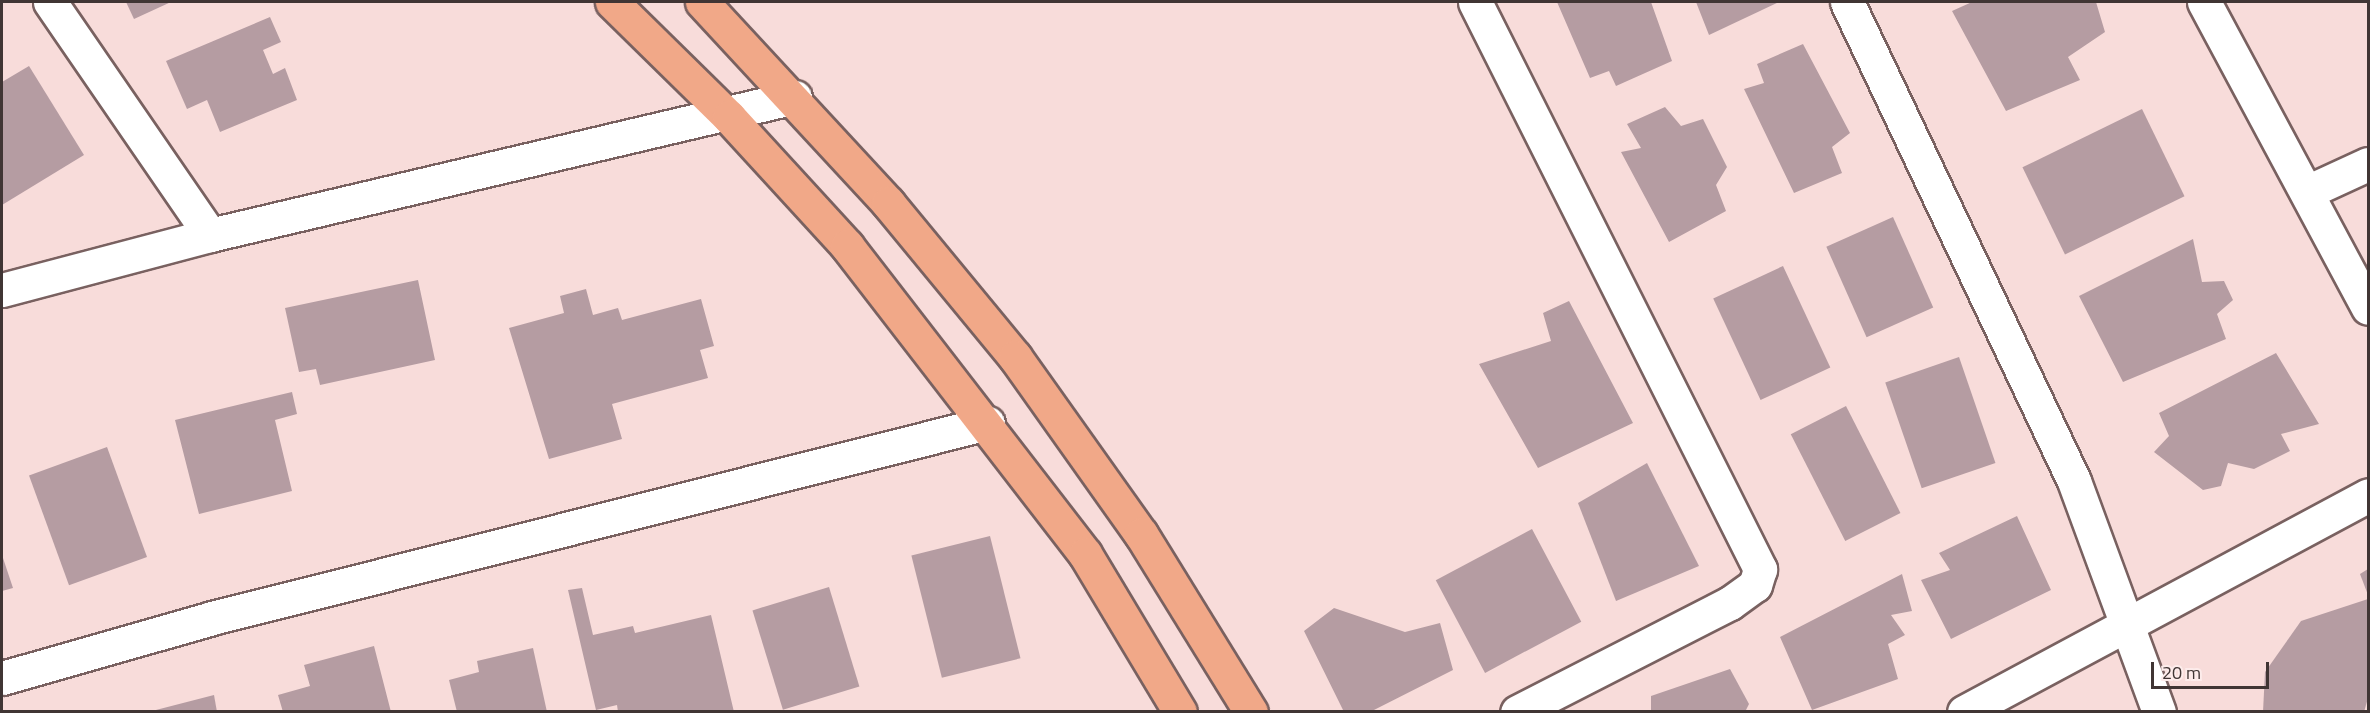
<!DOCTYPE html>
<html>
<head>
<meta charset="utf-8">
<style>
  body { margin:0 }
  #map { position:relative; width:2370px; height:713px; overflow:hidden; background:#f8dcda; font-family:"Titillium Web",sans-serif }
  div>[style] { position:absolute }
  .building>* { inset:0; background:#b59ca2; transform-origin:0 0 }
  .roads { filter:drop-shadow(2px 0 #796160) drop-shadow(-2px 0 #796160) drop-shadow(0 2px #796160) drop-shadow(0 -2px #796160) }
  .minor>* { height:33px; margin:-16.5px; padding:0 16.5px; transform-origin:16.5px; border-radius:16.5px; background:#fff }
  .primary>* { height:33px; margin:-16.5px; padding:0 16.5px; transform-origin:16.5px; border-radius:16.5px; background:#f1a888 }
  span { translate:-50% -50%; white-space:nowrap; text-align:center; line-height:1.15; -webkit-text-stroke:5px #fdeceb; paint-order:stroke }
  .frame { position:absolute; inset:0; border:3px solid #403534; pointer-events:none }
  .scale { position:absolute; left:2151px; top:662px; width:118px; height:27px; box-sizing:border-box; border:3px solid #403534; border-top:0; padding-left:8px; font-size:18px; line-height:21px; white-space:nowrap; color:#403534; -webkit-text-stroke:4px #fdeceb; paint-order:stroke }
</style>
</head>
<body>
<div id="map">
  <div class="building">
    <i style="clip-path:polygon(126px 2px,171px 2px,134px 19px)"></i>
    <i style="clip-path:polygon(1557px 2px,1651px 2px,1672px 61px,1616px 86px,1609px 71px,1590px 78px)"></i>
    <i style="clip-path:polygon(1696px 2px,1779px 2px,1709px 35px)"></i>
    <i style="clip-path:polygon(1972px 2px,2096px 2px,2105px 32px,2068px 57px,2080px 80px,2006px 111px,1952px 11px)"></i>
    <i style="clip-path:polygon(270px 17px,281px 42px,263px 50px,273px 74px,285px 68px,297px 100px,220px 132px,207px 100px,187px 109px,166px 61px)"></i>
    <i style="clip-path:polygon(1803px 44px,1850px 133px,1832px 147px,1842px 173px,1794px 193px,1744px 89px,1764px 83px,1757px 64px)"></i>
    <i style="clip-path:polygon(29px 66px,84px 155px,2px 205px,2px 82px)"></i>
    <i style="clip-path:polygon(1665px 107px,1681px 126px,1703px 119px,1727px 167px,1716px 185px,1726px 211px,1669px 242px,1621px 152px,1641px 148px,1627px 124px)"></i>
    <i style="left:2142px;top:109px;width:97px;height:133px;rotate:64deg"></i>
    <i style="left:1893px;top:217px;width:99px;height:73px;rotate:66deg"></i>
    <i style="clip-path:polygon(2193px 239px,2202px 282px,2224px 281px,2233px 300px,2217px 314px,2226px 339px,2123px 382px,2079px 296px)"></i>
    <i style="left:1783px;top:266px;width:112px;height:77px;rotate:65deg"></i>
    <i style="clip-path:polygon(418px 280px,435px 360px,320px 385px,316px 369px,299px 372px,285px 308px)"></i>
    <i style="clip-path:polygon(586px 289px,593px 315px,618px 308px,622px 320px,701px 299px,714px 346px,700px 350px,708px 378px,612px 404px,622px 439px,549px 459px,509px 328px,564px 313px,560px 296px)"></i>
    <i style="clip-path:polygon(1569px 301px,1633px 423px,1538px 468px,1479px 364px,1551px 341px,1543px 313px)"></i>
    <i style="clip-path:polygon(2276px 353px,2319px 424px,2281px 434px,2290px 451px,2254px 469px,2228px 463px,2221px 486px,2203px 490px,2154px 452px,2169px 436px,2159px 413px)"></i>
    <i style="left:1959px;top:357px;width:112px;height:78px;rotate:71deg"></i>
    <i style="clip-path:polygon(292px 392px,297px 414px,275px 420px,292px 491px,199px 514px,175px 420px)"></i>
    <i style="left:1846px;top:406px;width:120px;height:62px;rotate:63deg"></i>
    <i style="left:107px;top:447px;width:117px;height:83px;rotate:70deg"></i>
    <i style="clip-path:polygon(1647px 463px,1699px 566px,1616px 601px,1578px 503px)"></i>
    <i style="clip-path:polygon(2017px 516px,2051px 590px,1951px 639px,1921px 580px,1950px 570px,1939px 553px)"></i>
    <i style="left:1532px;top:529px;width:105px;height:109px;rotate:62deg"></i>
    <i style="left:990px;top:536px;width:126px;height:81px;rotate:76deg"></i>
    <i style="clip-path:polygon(2px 555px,13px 588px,2px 591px)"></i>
    <i style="clip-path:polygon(2368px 569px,2368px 595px,2360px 574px)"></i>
    <i style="clip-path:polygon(1902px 574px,1912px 611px,1891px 615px,1905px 635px,1888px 644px,1898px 679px,1812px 710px,1780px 637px)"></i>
    <i style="left:829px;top:587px;width:104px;height:80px;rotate:73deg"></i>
    <i style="clip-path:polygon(582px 588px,593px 635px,633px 626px,635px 633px,711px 615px,734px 712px,618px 712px,617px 705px,596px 710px,568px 590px)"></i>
    <i style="clip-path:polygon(2368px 599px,2368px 698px,2364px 712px,2263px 712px,2265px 672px,2301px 621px)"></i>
    <i style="clip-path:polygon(1334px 608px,1405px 632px,1440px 623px,1453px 670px,1370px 712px,1344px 712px,1304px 631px)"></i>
    <i style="clip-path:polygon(374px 646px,391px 712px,283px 712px,278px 695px,310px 686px,304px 665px)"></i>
    <i style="clip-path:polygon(533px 648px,547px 712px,457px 712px,449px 680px,479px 672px,477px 661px)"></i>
    <i style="clip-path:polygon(1730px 669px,1749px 704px,1745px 712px,1651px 712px,1651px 696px)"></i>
    <i style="clip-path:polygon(214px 695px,217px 712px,152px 712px,152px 711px)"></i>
  </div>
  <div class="roads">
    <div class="minor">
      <i style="left:50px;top:2px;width:283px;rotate:55.5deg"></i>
      <i style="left:1475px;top:2px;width:635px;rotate:63.31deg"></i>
      <i style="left:1760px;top:569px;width:17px;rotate:107deg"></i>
      <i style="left:1755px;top:585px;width:31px;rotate:144deg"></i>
      <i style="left:1730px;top:603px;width:239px;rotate:152.9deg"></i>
      <i style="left:1847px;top:2px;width:530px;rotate:64.64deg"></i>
      <i style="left:2074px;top:481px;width:246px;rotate:69.8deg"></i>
      <i style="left:2204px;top:2px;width:347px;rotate:61.8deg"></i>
      <i style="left:2307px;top:192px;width:67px;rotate:-24.7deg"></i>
      <i style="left:2px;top:290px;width:215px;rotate:-14.8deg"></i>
      <i style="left:210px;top:235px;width:601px;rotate:-13.27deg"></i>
      <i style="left:2px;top:678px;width:218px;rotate:-15.9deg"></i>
      <i style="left:212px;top:618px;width:800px;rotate:-14.11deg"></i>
      <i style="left:1964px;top:712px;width:459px;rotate:-28.2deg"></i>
    </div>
    <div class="primary">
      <i style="left:612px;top:2px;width:164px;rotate:44.5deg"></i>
      <i style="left:729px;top:117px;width:175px;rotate:47.5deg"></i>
      <i style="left:847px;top:246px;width:389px;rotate:52.3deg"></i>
      <i style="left:1085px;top:554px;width:184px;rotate:59deg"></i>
      <i style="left:702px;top:2px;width:274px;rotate:47.2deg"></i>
      <i style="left:888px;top:203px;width:200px;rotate:50.5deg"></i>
      <i style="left:1015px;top:357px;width:217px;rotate:54.6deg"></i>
      <i style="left:1141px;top:534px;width:209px;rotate:58.3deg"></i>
    </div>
  </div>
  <div class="frame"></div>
  <div class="scale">20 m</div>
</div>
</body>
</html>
